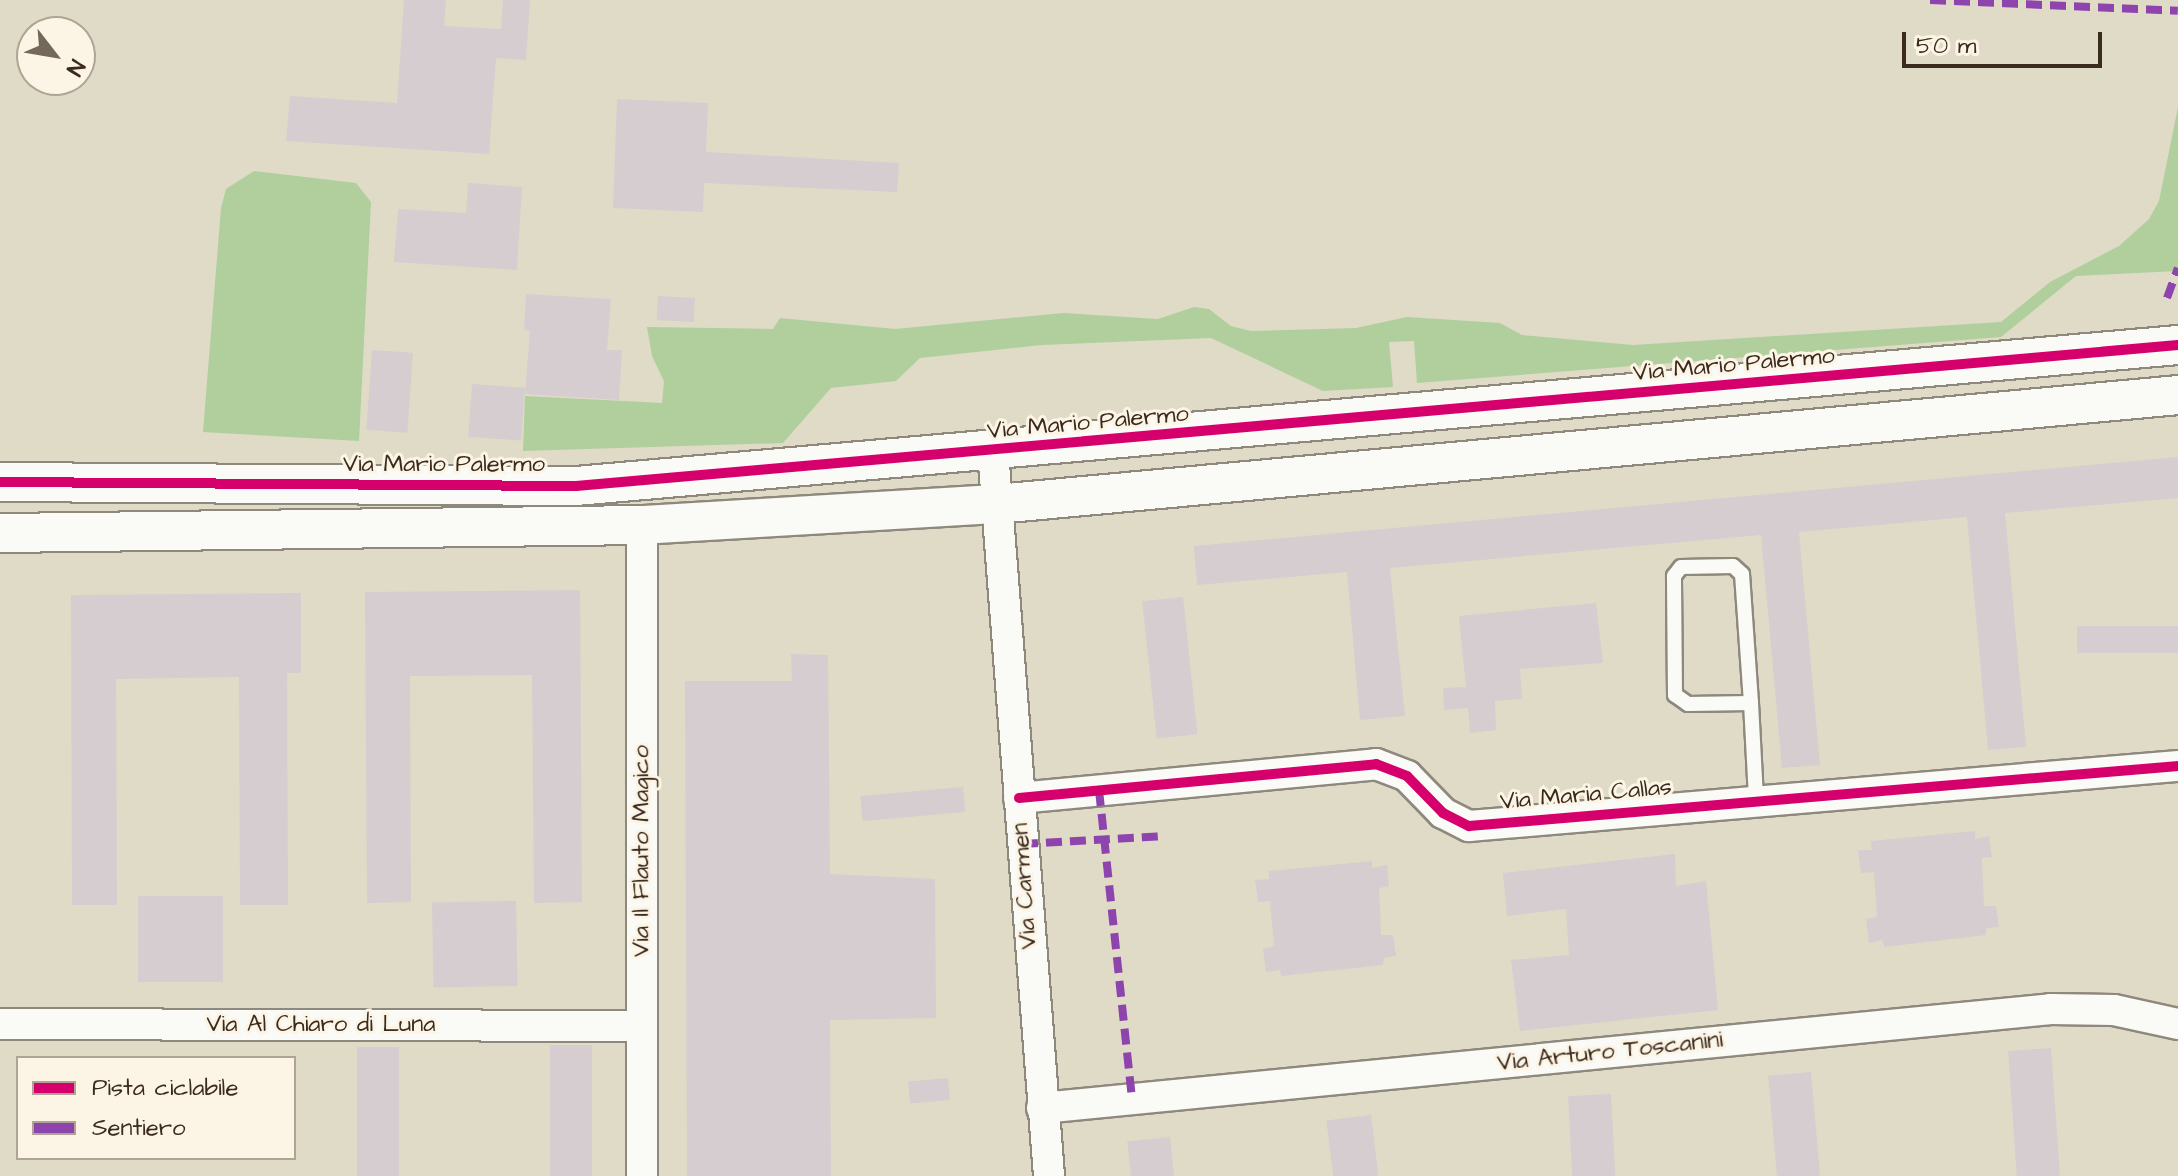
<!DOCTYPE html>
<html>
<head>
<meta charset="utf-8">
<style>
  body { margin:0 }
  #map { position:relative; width:2178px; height:1176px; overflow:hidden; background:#dfdbc7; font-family:"Architects Daughter",sans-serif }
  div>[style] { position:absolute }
  .green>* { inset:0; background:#b0cf9d }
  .building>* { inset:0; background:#d5cdcf; transform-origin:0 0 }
  .roads { filter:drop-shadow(2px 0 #8e887d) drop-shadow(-2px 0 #8e887d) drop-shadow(0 2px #8e887d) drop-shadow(0 -2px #8e887d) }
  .service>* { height:14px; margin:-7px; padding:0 7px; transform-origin:7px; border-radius:7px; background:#fafaf7 }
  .minor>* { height:30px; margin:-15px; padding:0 15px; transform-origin:15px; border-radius:15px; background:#fafaf7 }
  .tertiary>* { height:38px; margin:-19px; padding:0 19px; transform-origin:19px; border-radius:19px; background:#fafaf7 }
  .quiet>* { height:8px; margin-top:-4px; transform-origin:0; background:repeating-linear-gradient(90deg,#8e44ad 0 16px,transparent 0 24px) }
  .cycleway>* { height:10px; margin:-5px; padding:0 5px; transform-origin:5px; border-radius:5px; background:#d6006c }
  span { translate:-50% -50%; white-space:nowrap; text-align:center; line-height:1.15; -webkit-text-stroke:6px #fcf5e5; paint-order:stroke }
  .street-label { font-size:24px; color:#3b2a1e }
  .legend { position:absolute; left:16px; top:1056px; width:280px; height:104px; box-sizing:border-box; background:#fcf5e5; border:2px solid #afa495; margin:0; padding:10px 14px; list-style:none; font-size:24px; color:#3b2a1e }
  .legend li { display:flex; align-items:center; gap:16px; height:40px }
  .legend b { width:40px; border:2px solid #afa495 }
  .north { position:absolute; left:16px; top:16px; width:80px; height:80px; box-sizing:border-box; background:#fcf5e5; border:2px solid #afa495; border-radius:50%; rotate:121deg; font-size:22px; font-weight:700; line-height:32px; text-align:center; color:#3b2a1e }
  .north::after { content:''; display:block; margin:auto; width:28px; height:36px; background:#746859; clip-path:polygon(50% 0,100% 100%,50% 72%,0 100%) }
  .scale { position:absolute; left:1902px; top:32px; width:200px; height:36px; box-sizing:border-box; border:4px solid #3b2a1e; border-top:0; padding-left:10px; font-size:24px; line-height:28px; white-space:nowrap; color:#3b2a1e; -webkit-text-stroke:6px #fcf5e5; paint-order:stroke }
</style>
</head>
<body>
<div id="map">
  <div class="green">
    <i style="clip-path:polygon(2178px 107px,2178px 271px,2076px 276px,2001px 337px,1417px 383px,1414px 341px,1389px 342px,1393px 387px,1323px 391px,1211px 338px,1042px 345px,920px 358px,896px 381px,831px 388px,783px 443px,523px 451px,525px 396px,662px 403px,664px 381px,652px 356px,647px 327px,773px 329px,780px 318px,895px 329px,1064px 313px,1158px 319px,1194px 307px,1209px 309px,1231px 326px,1251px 331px,1356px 328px,1407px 317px,1500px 323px,1522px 335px,1633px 345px,2001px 322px,2050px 282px,2119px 246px,2149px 219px,2159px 201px)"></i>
    <i style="clip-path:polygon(254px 171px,356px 183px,371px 202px,359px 441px,203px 432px,221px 208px,226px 189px)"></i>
  </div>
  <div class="building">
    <i style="clip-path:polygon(404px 0,446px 0,444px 26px,501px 29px,503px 0,530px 0,526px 60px,496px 58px,489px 154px,286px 141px,290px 96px,397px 103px)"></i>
    <i style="clip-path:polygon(617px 99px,708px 103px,706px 152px,899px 163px,897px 192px,704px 183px,703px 212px,613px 208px)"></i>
    <i style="clip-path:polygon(468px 183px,522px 187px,517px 270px,394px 262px,398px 209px,466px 213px)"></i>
    <i style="clip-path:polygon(526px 294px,611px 299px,607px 350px,622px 350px,619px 400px,525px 394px,530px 331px,524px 330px)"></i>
    <i style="left:658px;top:296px;width:37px;height:24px;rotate:3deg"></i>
    <i style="left:372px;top:350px;width:41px;height:80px;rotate:4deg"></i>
    <i style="left:472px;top:384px;width:53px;height:53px;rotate:4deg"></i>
    <i style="clip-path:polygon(2178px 457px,2178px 498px,2005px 513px,2026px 747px,1988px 750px,1967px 517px,1799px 532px,1820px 765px,1782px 768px,1761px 535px,1390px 568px,1405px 716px,1360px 720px,1347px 572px,1197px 585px,1194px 546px)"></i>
    <i style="clip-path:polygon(580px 590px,582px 902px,534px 903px,532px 675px,410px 676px,411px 902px,367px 903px,365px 592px)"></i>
    <i style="clip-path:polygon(301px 593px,301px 673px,287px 673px,288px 905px,240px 905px,239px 677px,116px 679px,117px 905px,72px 905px,71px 595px)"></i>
    <i style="left:1183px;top:597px;width:138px;height:41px;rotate:84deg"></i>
    <i style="clip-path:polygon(1596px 603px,1603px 663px,1520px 669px,1522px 699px,1495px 701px,1496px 730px,1470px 733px,1468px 708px,1444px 710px,1443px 688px,1466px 687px,1459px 616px)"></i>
    <i style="left:2178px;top:626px;width:27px;height:101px;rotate:90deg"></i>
    <i style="clip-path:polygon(791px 654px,828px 655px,830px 874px,935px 879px,936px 1018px,830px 1020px,831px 1176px,687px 1176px,685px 681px,792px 681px)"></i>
    <i style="left:963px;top:787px;width:25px;height:103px;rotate:85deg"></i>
    <i style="clip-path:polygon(1975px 831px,1975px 839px,1989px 836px,1992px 857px,1982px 858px,1984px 906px,1996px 906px,1999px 927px,1986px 928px,1986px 935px,1884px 947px,1883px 940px,1869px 943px,1866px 919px,1877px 917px,1874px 872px,1861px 873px,1858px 850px,1872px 850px,1871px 841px)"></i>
    <i style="clip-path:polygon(1675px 854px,1676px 886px,1706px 881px,1718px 1010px,1520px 1031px,1511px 960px,1569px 955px,1566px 909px,1507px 916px,1503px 873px)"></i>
    <i style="clip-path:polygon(1372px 861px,1372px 868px,1387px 865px,1389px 886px,1379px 888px,1381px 935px,1393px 935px,1396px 956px,1384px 958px,1383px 965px,1281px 976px,1280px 970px,1266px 972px,1263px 949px,1274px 946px,1270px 901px,1258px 902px,1255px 880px,1269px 879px,1269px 871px)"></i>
    <i style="left:138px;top:896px;width:85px;height:86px"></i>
    <i style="left:516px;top:901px;width:85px;height:84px;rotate:89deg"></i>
    <i style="left:592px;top:1045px;width:131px;height:42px;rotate:90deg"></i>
    <i style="left:399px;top:1047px;width:129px;height:42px;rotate:90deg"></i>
    <i style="left:2051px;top:1048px;width:128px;height:43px;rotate:86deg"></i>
    <i style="left:1811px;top:1072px;width:104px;height:43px;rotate:85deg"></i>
    <i style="left:948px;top:1078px;width:22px;height:40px;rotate:85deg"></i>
    <i style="left:1611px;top:1094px;width:82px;height:43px;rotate:87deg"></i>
    <i style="left:1371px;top:1115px;width:61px;height:45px;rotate:83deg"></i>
    <i style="left:1170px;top:1137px;width:39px;height:43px;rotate:84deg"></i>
  </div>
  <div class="roads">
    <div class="service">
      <i style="left:1751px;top:703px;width:63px;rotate:179.1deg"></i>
      <i style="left:1688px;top:704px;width:16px;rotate:-145deg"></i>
      <i style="left:1675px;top:695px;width:119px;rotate:-90.5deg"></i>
      <i style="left:1674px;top:576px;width:11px;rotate:-52deg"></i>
      <i style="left:1681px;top:567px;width:52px;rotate:-1.1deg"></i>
      <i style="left:1733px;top:566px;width:12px;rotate:42deg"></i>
      <i style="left:1742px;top:574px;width:129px;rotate:86deg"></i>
      <i style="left:1751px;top:703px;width:97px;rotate:87deg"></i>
    </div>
    <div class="minor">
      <i style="left:993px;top:451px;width:727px;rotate:85.58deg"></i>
      <i style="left:1019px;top:798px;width:359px;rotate:-5.4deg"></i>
      <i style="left:1376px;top:764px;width:33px;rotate:21deg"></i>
      <i style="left:1407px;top:776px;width:52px;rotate:45.8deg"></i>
      <i style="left:1443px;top:813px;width:29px;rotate:27deg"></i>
      <i style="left:1469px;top:826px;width:712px;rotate:-4.84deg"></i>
      <i style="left:0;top:1024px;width:642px;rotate:0.18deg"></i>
      <i style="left:1042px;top:1108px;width:1014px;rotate:-5.6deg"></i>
      <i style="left:2051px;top:1009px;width:63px;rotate:0.9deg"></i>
      <i style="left:2114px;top:1010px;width:66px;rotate:12.3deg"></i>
      <i style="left:642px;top:1176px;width:651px;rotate:-90deg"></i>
    </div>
    <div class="tertiary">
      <i style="left:0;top:482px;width:576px;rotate:0.4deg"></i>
      <i style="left:576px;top:486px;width:1608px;rotate:-5.03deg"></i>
      <i style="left:0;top:533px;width:642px;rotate:-0.71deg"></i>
      <i style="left:642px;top:525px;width:356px;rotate:-3.4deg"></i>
      <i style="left:997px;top:504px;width:1186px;rotate:-5.27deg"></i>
    </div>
  </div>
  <div class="quiet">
    <i style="left:1930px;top:0;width:248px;rotate:2.5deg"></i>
    <i style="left:2167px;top:298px;width:32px;rotate:-70deg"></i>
    <i style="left:1099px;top:790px;width:311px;rotate:83.9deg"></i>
    <i style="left:1022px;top:844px;width:144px;rotate:-3.2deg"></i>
  </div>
  <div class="cycleway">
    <i style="left:0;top:482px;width:576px;rotate:0.4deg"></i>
    <i style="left:576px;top:486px;width:1608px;rotate:-5.03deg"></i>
    <i style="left:1019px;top:798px;width:359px;rotate:-5.4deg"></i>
    <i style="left:1376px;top:764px;width:33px;rotate:21deg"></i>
    <i style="left:1407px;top:776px;width:52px;rotate:45.8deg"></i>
    <i style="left:1443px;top:813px;width:29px;rotate:27deg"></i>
    <i style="left:1469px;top:826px;width:712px;rotate:-4.84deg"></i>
  </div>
  <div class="street-label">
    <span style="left:1734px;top:365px;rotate:-5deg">Via Mario Palermo</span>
    <span style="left:1088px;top:423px;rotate:-5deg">Via Mario Palermo</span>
    <span style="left:444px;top:465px">Via Mario Palermo</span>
    <span style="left:1586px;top:795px;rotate:-5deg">Via Maria Callas</span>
    <span style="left:642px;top:851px;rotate:-90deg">Via Il Flauto Magico</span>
    <span style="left:1025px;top:886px;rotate:-94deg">Via Carmen</span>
    <span style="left:321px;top:1025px">Via Al Chiaro di Luna</span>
    <span style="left:1610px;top:1052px;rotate:-6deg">Via Arturo Toscanini</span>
  </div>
  <ul class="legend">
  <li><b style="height:10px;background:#d6006c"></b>Pista ciclabile</li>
  <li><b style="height:10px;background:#8e44ad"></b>Sentiero</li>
  </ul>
  <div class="north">N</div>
  <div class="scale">50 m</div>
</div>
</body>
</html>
